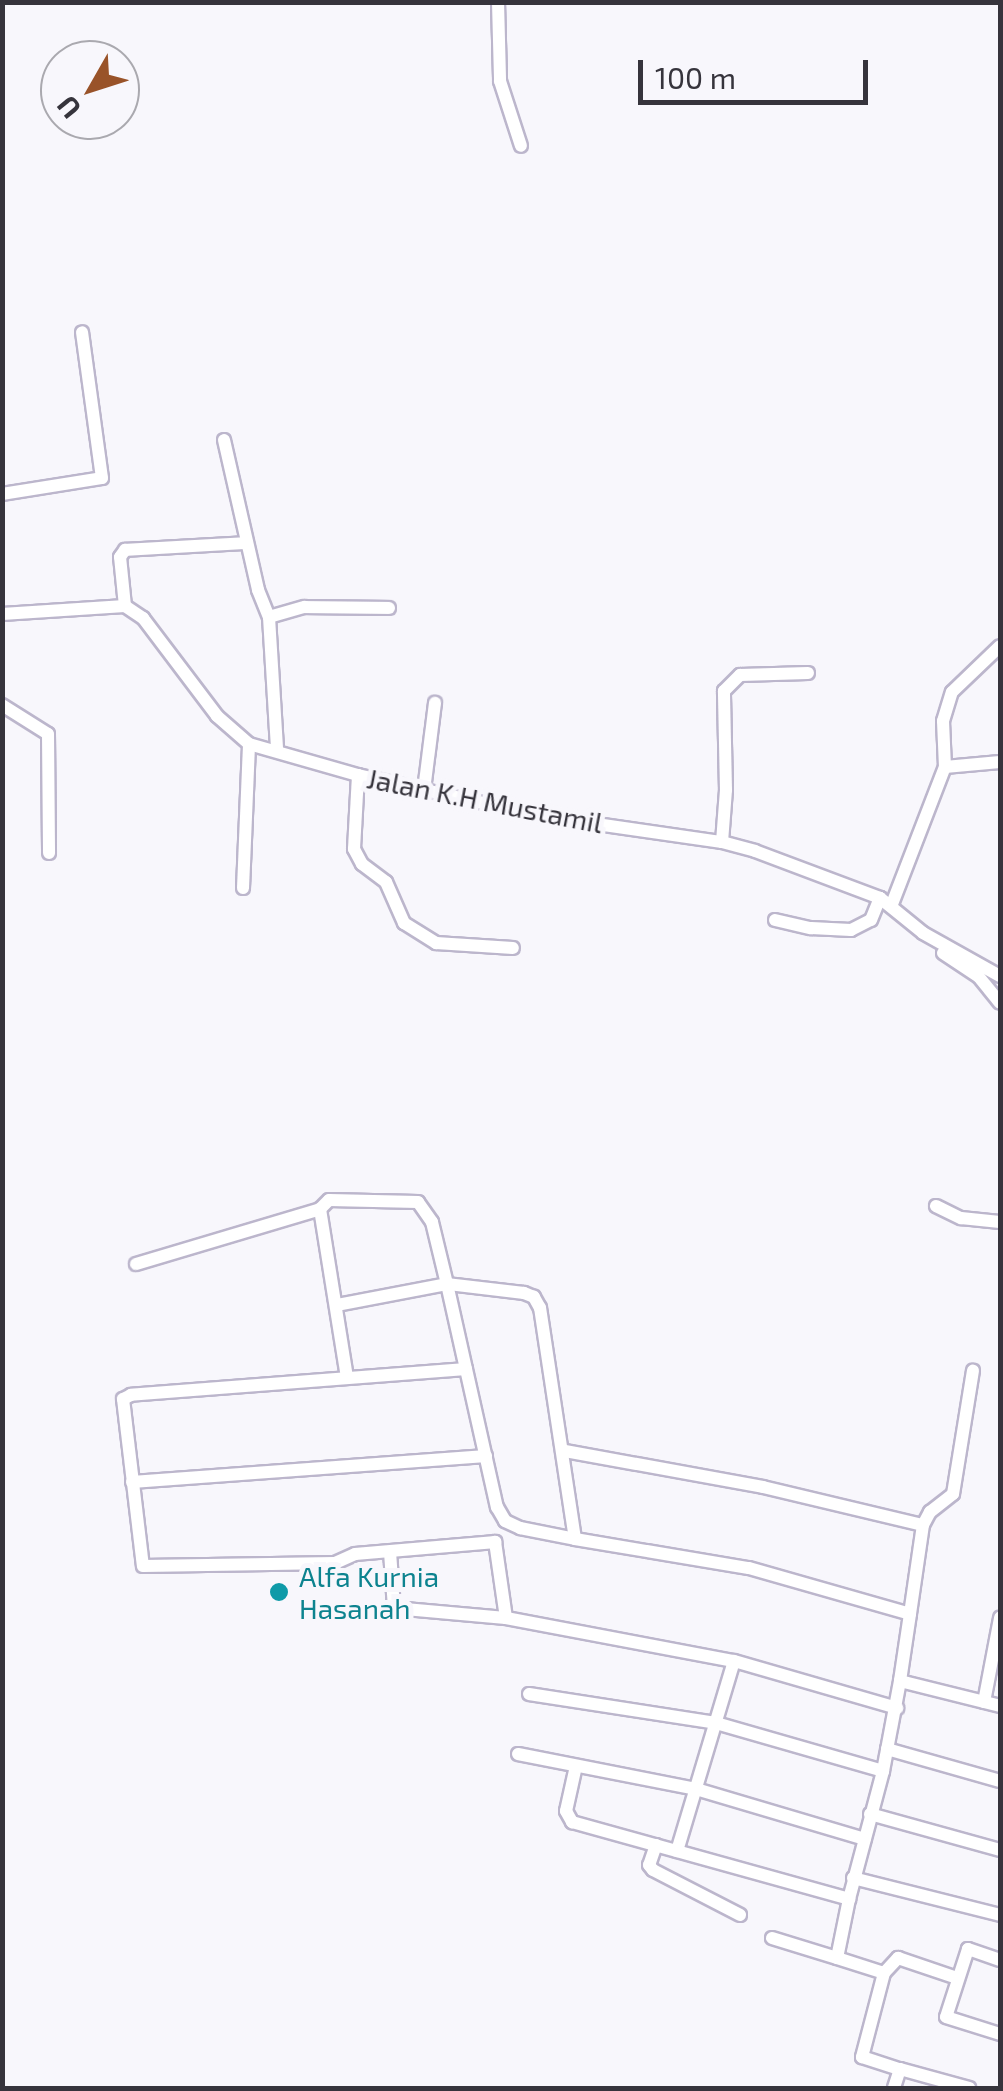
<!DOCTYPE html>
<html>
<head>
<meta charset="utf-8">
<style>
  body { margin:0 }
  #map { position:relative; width:1003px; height:2091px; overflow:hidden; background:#f8f7fc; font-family:"Exo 2",sans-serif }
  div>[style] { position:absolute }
  .roads { filter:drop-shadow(2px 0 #bcb6cc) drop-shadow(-2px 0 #bcb6cc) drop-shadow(0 2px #bcb6cc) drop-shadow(0 -2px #bcb6cc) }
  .minor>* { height:12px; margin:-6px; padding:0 6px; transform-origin:6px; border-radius:6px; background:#fff }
  .dots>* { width:28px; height:28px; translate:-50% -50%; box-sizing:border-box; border:5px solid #f8f7fc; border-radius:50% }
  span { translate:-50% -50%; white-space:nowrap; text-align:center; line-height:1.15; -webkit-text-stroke:10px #f8f7fc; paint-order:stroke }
  .street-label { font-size:28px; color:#36343c }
  .culture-label { font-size:28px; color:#0d838f }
  .left { translate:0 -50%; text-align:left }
  .frame { position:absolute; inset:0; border:5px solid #36343c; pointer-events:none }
  .north { position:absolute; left:40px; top:40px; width:100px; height:100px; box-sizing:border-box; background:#f8f7fc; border:2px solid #aaa9af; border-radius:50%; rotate:231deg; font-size:28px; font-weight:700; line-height:40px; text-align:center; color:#36343c }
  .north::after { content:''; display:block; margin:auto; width:35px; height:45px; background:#995329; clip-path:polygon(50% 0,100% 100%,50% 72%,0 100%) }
  .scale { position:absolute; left:638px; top:60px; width:230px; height:45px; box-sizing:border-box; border:5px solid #36343c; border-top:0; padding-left:12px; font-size:30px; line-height:35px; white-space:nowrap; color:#36343c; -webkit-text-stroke:8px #f8f7fc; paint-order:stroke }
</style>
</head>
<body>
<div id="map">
  <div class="roads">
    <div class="minor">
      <i style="left:498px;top:2px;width:79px;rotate:88.5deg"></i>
      <i style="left:500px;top:81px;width:68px;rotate:72.1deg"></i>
      <i style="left:224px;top:440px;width:154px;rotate:77.2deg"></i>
      <i style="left:258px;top:590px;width:29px;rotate:68deg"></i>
      <i style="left:2px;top:494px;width:101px;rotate:-9.1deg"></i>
      <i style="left:102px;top:478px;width:147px;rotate:-97.8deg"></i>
      <i style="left:125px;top:606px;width:49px;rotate:-95.8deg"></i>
      <i style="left:120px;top:557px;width:9px;rotate:-54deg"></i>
      <i style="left:125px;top:550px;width:122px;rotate:-3.3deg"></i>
      <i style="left:2px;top:614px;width:123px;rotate:-3.7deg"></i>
      <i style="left:125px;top:606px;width:22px;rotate:34deg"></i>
      <i style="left:143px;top:618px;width:123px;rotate:52.9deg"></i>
      <i style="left:217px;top:716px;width:43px;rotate:41.2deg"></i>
      <i style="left:249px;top:744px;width:113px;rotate:15.9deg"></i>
      <i style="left:358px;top:775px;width:188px;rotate:12.6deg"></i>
      <i style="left:541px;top:816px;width:183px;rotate:8.2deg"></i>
      <i style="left:722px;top:842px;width:34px;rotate:15deg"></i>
      <i style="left:755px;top:851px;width:134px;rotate:20.6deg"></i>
      <i style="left:880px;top:898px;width:55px;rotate:39.1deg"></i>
      <i style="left:923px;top:933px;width:88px;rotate:29.2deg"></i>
      <i style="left:2px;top:705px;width:54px;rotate:32.2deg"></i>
      <i style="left:48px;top:734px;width:119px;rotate:89.5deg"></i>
      <i style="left:277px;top:748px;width:131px;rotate:-93.5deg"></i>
      <i style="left:269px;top:617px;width:37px;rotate:-16deg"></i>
      <i style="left:305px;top:607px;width:84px;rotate:0.7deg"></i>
      <i style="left:945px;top:767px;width:46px;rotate:-92.5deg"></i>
      <i style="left:943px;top:721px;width:30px;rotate:-73deg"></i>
      <i style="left:952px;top:692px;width:66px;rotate:-43.8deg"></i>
      <i style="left:358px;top:775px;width:74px;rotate:93.1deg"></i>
      <i style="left:354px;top:849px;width:17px;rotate:62deg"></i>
      <i style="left:362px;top:864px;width:30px;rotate:37deg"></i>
      <i style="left:386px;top:882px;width:45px;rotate:66.3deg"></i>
      <i style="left:404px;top:923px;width:38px;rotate:32deg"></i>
      <i style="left:436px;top:943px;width:77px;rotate:3.7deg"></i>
      <i style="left:424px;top:790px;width:88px;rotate:-82.8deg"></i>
      <i style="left:722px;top:842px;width:52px;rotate:-85.6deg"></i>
      <i style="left:726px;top:790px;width:99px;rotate:-91.2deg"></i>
      <i style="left:724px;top:691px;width:23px;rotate:-45deg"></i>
      <i style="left:740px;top:675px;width:68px;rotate:-1.7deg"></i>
      <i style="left:243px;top:888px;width:144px;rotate:-87.6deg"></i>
      <i style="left:892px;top:904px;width:147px;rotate:-68.9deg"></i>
      <i style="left:945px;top:767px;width:55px;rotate:-5.2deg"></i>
      <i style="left:775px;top:920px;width:37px;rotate:13deg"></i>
      <i style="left:811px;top:928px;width:40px;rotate:2.9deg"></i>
      <i style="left:851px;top:930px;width:22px;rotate:-27deg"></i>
      <i style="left:871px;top:920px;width:24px;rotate:-68deg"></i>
      <i style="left:943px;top:953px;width:43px;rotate:33.7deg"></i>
      <i style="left:979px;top:977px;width:33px;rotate:51deg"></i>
      <i style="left:936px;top:1206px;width:28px;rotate:26deg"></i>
      <i style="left:961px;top:1218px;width:39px;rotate:6deg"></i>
      <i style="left:136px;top:1264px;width:192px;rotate:-16.6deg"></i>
      <i style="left:337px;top:1305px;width:112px;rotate:-10.8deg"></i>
      <i style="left:447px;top:1284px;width:229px;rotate:77.4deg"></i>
      <i style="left:497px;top:1507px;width:16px;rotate:60deg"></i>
      <i style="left:505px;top:1521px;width:17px;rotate:25deg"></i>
      <i style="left:520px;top:1528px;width:56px;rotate:11.3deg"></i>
      <i style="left:575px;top:1539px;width:234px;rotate:-98.6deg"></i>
      <i style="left:540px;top:1308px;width:13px;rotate:-119deg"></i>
      <i style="left:534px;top:1297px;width:11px;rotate:-158deg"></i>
      <i style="left:524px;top:1293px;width:78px;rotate:-173.3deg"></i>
      <i style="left:447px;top:1284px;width:64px;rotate:-103.6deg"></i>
      <i style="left:432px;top:1222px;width:24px;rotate:-125deg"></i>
      <i style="left:418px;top:1202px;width:89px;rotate:-178.7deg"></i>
      <i style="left:329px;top:1200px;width:13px;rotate:135deg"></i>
      <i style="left:320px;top:1209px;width:170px;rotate:80.9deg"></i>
      <i style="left:466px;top:1369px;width:336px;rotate:175.6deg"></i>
      <i style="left:131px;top:1395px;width:9px;rotate:153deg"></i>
      <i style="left:123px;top:1399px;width:168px;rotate:83.2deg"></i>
      <i style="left:143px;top:1566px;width:192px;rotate:-0.9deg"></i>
      <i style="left:335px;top:1563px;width:22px;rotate:-24deg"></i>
      <i style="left:355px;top:1554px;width:141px;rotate:-4.9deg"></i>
      <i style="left:565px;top:1451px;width:201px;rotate:10.3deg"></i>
      <i style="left:763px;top:1487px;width:164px;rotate:13.4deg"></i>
      <i style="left:132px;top:1482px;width:355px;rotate:-4.2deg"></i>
      <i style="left:575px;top:1539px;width:176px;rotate:9.5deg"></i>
      <i style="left:749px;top:1568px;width:167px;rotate:15.9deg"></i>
      <i style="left:910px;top:1614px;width:68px;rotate:98.5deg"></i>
      <i style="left:900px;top:1681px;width:103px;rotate:14deg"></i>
      <i style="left:390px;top:1552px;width:56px;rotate:85.9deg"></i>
      <i style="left:394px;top:1608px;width:112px;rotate:5.1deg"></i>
      <i style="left:506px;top:1618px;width:77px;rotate:-98.2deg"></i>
      <i style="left:910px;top:1614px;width:90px;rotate:-81.7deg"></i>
      <i style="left:923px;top:1525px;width:15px;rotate:-62deg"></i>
      <i style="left:930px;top:1512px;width:29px;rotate:-38deg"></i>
      <i style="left:953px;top:1494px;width:125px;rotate:-80.8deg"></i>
      <i style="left:506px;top:1618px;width:232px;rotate:10.7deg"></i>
      <i style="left:529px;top:1694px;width:189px;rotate:8.8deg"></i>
      <i style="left:716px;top:1723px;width:174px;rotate:16deg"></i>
      <i style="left:984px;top:1702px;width:86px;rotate:-79.2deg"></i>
      <i style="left:887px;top:1749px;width:117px;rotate:15.8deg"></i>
      <i style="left:518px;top:1754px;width:181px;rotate:11.1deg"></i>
      <i style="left:696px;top:1789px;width:176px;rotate:16.5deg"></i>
      <i style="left:576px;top:1766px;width:46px;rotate:102.5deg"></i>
      <i style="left:566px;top:1811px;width:13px;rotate:61deg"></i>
      <i style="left:572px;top:1822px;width:288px;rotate:15.5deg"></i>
      <i style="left:849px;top:1899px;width:132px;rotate:-75.1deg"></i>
      <i style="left:883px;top:1771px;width:92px;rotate:-79.3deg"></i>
      <i style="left:870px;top:1814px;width:135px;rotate:15.5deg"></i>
      <i style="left:656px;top:1845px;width:21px;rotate:109deg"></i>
      <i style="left:649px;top:1865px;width:6px;rotate:51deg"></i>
      <i style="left:653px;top:1870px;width:98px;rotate:27.3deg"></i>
      <i style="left:677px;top:1851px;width:198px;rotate:-73.3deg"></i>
      <i style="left:734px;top:1661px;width:170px;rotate:16.1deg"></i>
      <i style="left:853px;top:1878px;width:152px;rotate:14.1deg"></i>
      <i style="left:849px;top:1899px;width:60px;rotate:101.5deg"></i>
      <i style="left:837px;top:1958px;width:49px;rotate:17.7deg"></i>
      <i style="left:884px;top:1973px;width:87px;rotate:104.7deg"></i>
      <i style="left:862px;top:2057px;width:40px;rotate:18deg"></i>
      <i style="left:900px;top:2069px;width:20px;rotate:108deg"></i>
      <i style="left:772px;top:1938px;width:68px;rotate:17.1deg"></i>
      <i style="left:1000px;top:1960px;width:34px;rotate:-161deg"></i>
      <i style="left:968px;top:1949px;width:71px;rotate:107.9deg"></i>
      <i style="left:946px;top:2017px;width:57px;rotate:17.5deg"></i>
      <i style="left:884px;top:1973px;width:21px;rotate:-47deg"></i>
      <i style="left:898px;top:1958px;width:62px;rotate:18.7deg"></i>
      <i style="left:900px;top:2069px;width:72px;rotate:15.4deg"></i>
    </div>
  </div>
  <div class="dots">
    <i style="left:279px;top:1592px;background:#0f9aa8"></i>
  </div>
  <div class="street-label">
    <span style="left:485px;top:800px;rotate:11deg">Jalan K.H Mustamil</span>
  </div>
  <div class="culture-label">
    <span class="left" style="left:299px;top:1592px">Alfa Kurnia<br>Hasanah</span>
  </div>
  <div class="frame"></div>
  <div class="north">U</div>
  <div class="scale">100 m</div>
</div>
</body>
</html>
